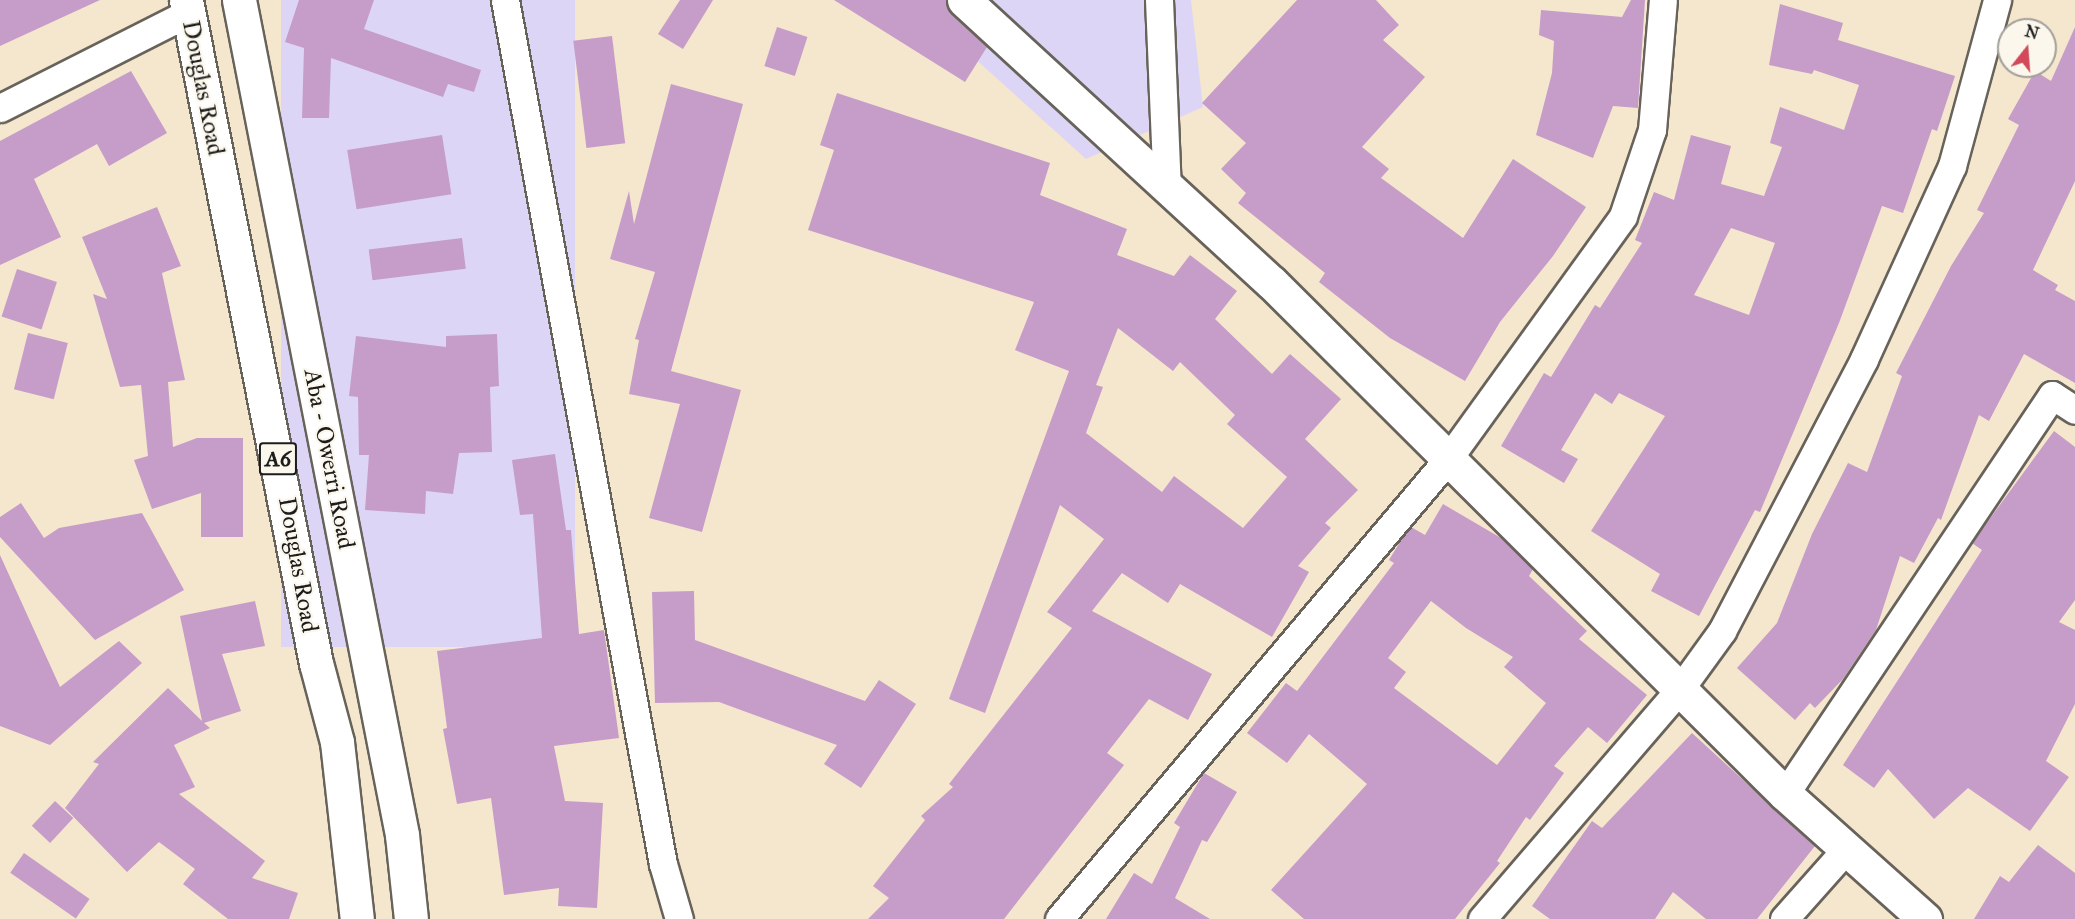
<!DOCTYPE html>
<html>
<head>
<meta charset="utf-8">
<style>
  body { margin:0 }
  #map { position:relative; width:2075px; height:919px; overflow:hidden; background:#f5e6ce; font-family:"IM FELL Great Primer",serif }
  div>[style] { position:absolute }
  .built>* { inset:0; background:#ddd5f6; transform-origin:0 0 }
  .building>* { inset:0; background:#c59dc8; transform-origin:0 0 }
  .roads { filter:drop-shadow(2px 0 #68635a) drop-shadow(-2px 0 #68635a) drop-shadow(0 2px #68635a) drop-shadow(0 -2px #68635a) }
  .minor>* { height:27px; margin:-13.5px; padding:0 13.5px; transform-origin:13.5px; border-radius:13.5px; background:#fff }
  .tertiary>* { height:33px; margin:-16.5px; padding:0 16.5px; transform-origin:16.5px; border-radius:16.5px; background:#fff }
  .trunk>* { height:33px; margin:-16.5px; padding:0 16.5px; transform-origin:16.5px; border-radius:16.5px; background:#fff }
  span { translate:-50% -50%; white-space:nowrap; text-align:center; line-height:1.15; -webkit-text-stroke:4.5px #fbf7ec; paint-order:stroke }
  .shield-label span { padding:2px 4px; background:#fbf7ec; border:2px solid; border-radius:4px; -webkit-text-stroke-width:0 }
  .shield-label { font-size:22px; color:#1c1c1c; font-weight:700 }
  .street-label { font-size:24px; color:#1c1c1c }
  .north { position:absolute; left:1997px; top:18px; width:60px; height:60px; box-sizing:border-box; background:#fbf7ec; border:2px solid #a29f99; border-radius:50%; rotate:17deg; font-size:16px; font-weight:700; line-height:24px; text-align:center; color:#1c1c1c }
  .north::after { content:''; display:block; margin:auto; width:21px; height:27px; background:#d1495b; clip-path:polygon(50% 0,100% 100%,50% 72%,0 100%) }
</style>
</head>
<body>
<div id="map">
  <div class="built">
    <i style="left:281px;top:0;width:294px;height:647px"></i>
    <i style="clip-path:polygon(910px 0,1191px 0,1203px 107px,1086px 159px)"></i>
  </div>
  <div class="building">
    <i style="clip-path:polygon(0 0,100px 0,0 46px)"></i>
    <i style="clip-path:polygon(299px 0,374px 0,364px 29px,481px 70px,474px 92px,448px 84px,443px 97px,331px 58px,329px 118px,302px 118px,304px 48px,285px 42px)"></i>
    <i style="clip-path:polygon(680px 0,713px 0,683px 49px,658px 34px)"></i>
    <i style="clip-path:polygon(834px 0,946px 0,951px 14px,987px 47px,965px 82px)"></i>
    <i style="clip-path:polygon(1297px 0,1376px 0,1399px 25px,1383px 40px,1425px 77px,1362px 147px,1389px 169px,1381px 178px,1463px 238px,1513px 159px,1586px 207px,1553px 256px,1500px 322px,1465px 381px,1390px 338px,1319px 282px,1325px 273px,1238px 203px,1246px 193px,1221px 169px,1246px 143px,1202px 103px)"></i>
    <i style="clip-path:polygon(1631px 0,1645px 0,1638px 108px,1613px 106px,1593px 158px,1536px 135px,1552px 73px,1554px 41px,1539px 35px,1541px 10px,1622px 17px)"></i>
    <i style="clip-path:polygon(evenodd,1780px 4px,1843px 23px,1838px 40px,1955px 76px,1937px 131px,1932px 129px,1903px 213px,1882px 206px,1839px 323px,1760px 512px,1755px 510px,1699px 616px,1651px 591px,1660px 574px,1591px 531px,1665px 416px,1619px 393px,1612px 404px,1595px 393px,1561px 450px,1578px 459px,1564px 483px,1501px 446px,1544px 373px,1551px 377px,1595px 305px,1600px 308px,1642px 243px,1635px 240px,1654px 192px,1674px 200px,1691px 135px,1731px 146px,1721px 184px,1764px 196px,1782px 147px,1770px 143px,1780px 107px,1844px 130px,1859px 85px,1814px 70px,1812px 74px,1769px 65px,1780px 4px,1731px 228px,1775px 243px,1749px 315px,1694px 295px,1731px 228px)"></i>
    <i style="left:777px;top:27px;width:32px;height:41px;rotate:18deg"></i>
    <i style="clip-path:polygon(2075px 27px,2075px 181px,2033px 270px,2058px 285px,2055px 290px,2075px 301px,2075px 383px,2024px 354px,1989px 421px,1979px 415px,1941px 520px,1938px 518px,1914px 563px,1900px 556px,1876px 630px,1843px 679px,1815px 708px,1810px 703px,1795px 720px,1737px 668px,1777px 623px,1812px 534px,1848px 463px,1867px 472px,1902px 376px,1896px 373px,1951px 266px,1984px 213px,1977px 210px,2019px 125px,2008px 119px,2035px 71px,2051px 81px)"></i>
    <i style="left:612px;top:36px;width:108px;height:39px;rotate:83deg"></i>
    <i style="clip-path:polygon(131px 71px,167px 133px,109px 166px,97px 144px,34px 179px,61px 237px,0 265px,0 141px)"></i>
    <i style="clip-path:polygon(671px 84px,743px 104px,671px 371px,741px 390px,702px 532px,649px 518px,680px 404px,629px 394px,639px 340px,635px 339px,655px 272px,610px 259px,629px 191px,634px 224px)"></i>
    <i style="clip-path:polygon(evenodd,837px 93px,1050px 163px,1040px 195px,1127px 229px,1117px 255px,1174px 276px,1190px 255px,1237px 291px,1215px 319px,1272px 374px,1290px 354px,1341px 399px,1305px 439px,1358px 490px,1325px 523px,1331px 528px,1298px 566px,1309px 572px,1272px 637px,1180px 584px,1168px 603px,1122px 573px,1092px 611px,1212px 674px,1188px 720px,1149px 699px,1107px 753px,1124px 765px,1004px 919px,868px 919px,889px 898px,873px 886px,925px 820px,921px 816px,953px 787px,949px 784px,1072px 628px,1047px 612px,1104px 539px,1060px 505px,985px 713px,949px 699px,1069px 371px,1015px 350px,1034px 302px,808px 230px,834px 150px,820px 145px,837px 93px,1118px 328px,1173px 371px,1180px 362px,1235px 415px,1227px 424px,1287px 477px,1243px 528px,1174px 476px,1162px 492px,1086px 433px,1103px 387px,1096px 385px,1118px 328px)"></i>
    <i style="left:442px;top:135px;width:60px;height:96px;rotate:81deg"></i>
    <i style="clip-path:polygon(157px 207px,181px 266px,162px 273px,185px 380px,168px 382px,173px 447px,197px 438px,243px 438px,243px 537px,201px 537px,201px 493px,152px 509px,134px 460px,148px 456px,141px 385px,120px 387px,93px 294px,107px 299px,82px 237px)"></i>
    <i style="left:462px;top:238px;width:31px;height:94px;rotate:83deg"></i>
    <i style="left:17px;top:269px;width:42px;height:50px;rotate:18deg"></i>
    <i style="left:28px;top:333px;width:41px;height:58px;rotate:14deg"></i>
    <i style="clip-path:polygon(497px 334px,499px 386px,490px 387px,492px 452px,459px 453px,453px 494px,426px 491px,425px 514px,365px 510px,369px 455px,359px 455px,358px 397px,349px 396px,356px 336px,446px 347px,446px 336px)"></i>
    <i style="clip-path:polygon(2054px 431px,2075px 447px,2075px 600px,2059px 622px,2075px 630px,2075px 704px,2046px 761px,2069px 777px,2030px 831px,1968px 788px,1934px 819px,1888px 769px,1874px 788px,1843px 765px,1982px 550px,1972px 543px)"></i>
    <i style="clip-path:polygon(555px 454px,566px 530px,571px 530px,579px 634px,604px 630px,619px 738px,554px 746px,565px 801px,603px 803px,597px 908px,558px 906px,559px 888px,504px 895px,491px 798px,457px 804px,443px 729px,447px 728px,437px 651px,542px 638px,533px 514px,520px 515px,512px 460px)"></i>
    <i style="clip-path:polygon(21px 503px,44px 538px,59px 528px,142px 513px,184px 590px,95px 640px,0 537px,0 517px)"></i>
    <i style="clip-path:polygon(evenodd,1443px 504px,1501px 538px,1533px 569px,1529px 576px,1587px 631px,1579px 639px,1647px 695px,1607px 743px,1588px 727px,1554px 766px,1564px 773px,1530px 820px,1526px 817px,1497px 861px,1500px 863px,1455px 919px,1304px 919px,1271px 890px,1367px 784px,1309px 734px,1287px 763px,1247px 733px,1286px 683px,1297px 691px,1394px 563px,1389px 560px,1403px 537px,1411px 527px,1425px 535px,1443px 504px,1431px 601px,1466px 628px,1513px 657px,1504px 667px,1546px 703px,1497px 765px,1394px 688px,1406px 672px,1388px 658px,1431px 601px)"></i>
    <i style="clip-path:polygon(0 555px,60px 687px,119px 641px,142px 663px,50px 745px,0 726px)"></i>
    <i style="clip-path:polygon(694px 591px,695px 640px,865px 701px,879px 680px,916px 704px,861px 788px,824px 764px,837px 745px,719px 702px,655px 703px,652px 592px)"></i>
    <i style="clip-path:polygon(255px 601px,265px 646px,222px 654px,241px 711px,204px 723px,210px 728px,174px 745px,195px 787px,179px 794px,265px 861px,252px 878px,298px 893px,289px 919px,228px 919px,183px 884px,195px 869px,159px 842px,127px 872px,65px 808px,99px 764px,93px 762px,168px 688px,202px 721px,180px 616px)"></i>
    <i style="clip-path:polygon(1692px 733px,1815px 846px,1757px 919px,1706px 919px,1673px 892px,1655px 919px,1550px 919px,1532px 906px,1592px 821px,1602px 828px)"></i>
    <i style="clip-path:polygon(1204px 773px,1237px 792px,1207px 842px,1202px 840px,1175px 898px,1210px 919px,1106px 919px,1134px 873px,1152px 884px,1180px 827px,1174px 823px)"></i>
    <i style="left:55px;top:801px;width:25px;height:34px;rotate:43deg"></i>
    <i style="clip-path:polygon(2038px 845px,2075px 873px,2075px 919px,1974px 919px,2000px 876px,2009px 882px)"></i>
    <i style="left:24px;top:853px;width:80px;height:24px;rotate:35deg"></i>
  </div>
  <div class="roads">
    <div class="minor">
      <i style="left:505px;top:0;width:878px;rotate:79.64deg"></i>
      <i style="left:663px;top:864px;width:57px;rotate:73.8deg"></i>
      <i style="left:1159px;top:0;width:190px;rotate:87.6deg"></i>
      <i style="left:0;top:108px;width:211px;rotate:-26.8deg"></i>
      <i style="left:1785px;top:794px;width:480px;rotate:-56.2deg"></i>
      <i style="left:2052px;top:395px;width:27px;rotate:33deg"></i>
      <i style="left:1059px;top:919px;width:602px;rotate:-49.78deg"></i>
      <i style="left:1448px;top:459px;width:299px;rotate:-54.2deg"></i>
      <i style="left:1623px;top:216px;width:91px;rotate:-71.4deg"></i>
      <i style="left:1652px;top:130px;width:130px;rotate:-85.2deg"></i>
      <i style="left:1482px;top:919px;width:303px;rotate:-49.3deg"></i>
      <i style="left:1680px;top:689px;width:72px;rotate:-54.1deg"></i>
      <i style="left:1722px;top:631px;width:307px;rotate:-62.4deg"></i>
      <i style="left:1864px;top:359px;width:212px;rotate:-65.5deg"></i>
      <i style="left:1952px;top:166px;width:172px;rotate:-74.8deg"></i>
      <i style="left:1784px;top:919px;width:95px;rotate:-48.4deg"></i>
    </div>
    <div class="tertiary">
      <i style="left:964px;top:0;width:417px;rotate:42.6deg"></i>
      <i style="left:1271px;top:282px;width:725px;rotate:44.89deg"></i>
      <i style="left:1785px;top:794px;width:188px;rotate:41.8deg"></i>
    </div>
    <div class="trunk">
      <i style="left:186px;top:0;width:676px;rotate:78.91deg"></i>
      <i style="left:316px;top:663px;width:82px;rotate:75.1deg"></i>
      <i style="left:337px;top:742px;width:178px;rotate:83.6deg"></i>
      <i style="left:239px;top:0;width:851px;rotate:78.95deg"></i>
      <i style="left:402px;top:835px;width:84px;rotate:83.9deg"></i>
    </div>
  </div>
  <div class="shield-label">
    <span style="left:278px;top:459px">A6</span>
  </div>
  <div class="street-label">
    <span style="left:203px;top:88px;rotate:79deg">Douglas Road</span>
    <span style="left:329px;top:459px;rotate:79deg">Aba - Owerri Road</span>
    <span style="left:298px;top:565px;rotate:80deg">Douglas Road</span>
  </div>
  <div class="north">N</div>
</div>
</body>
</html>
